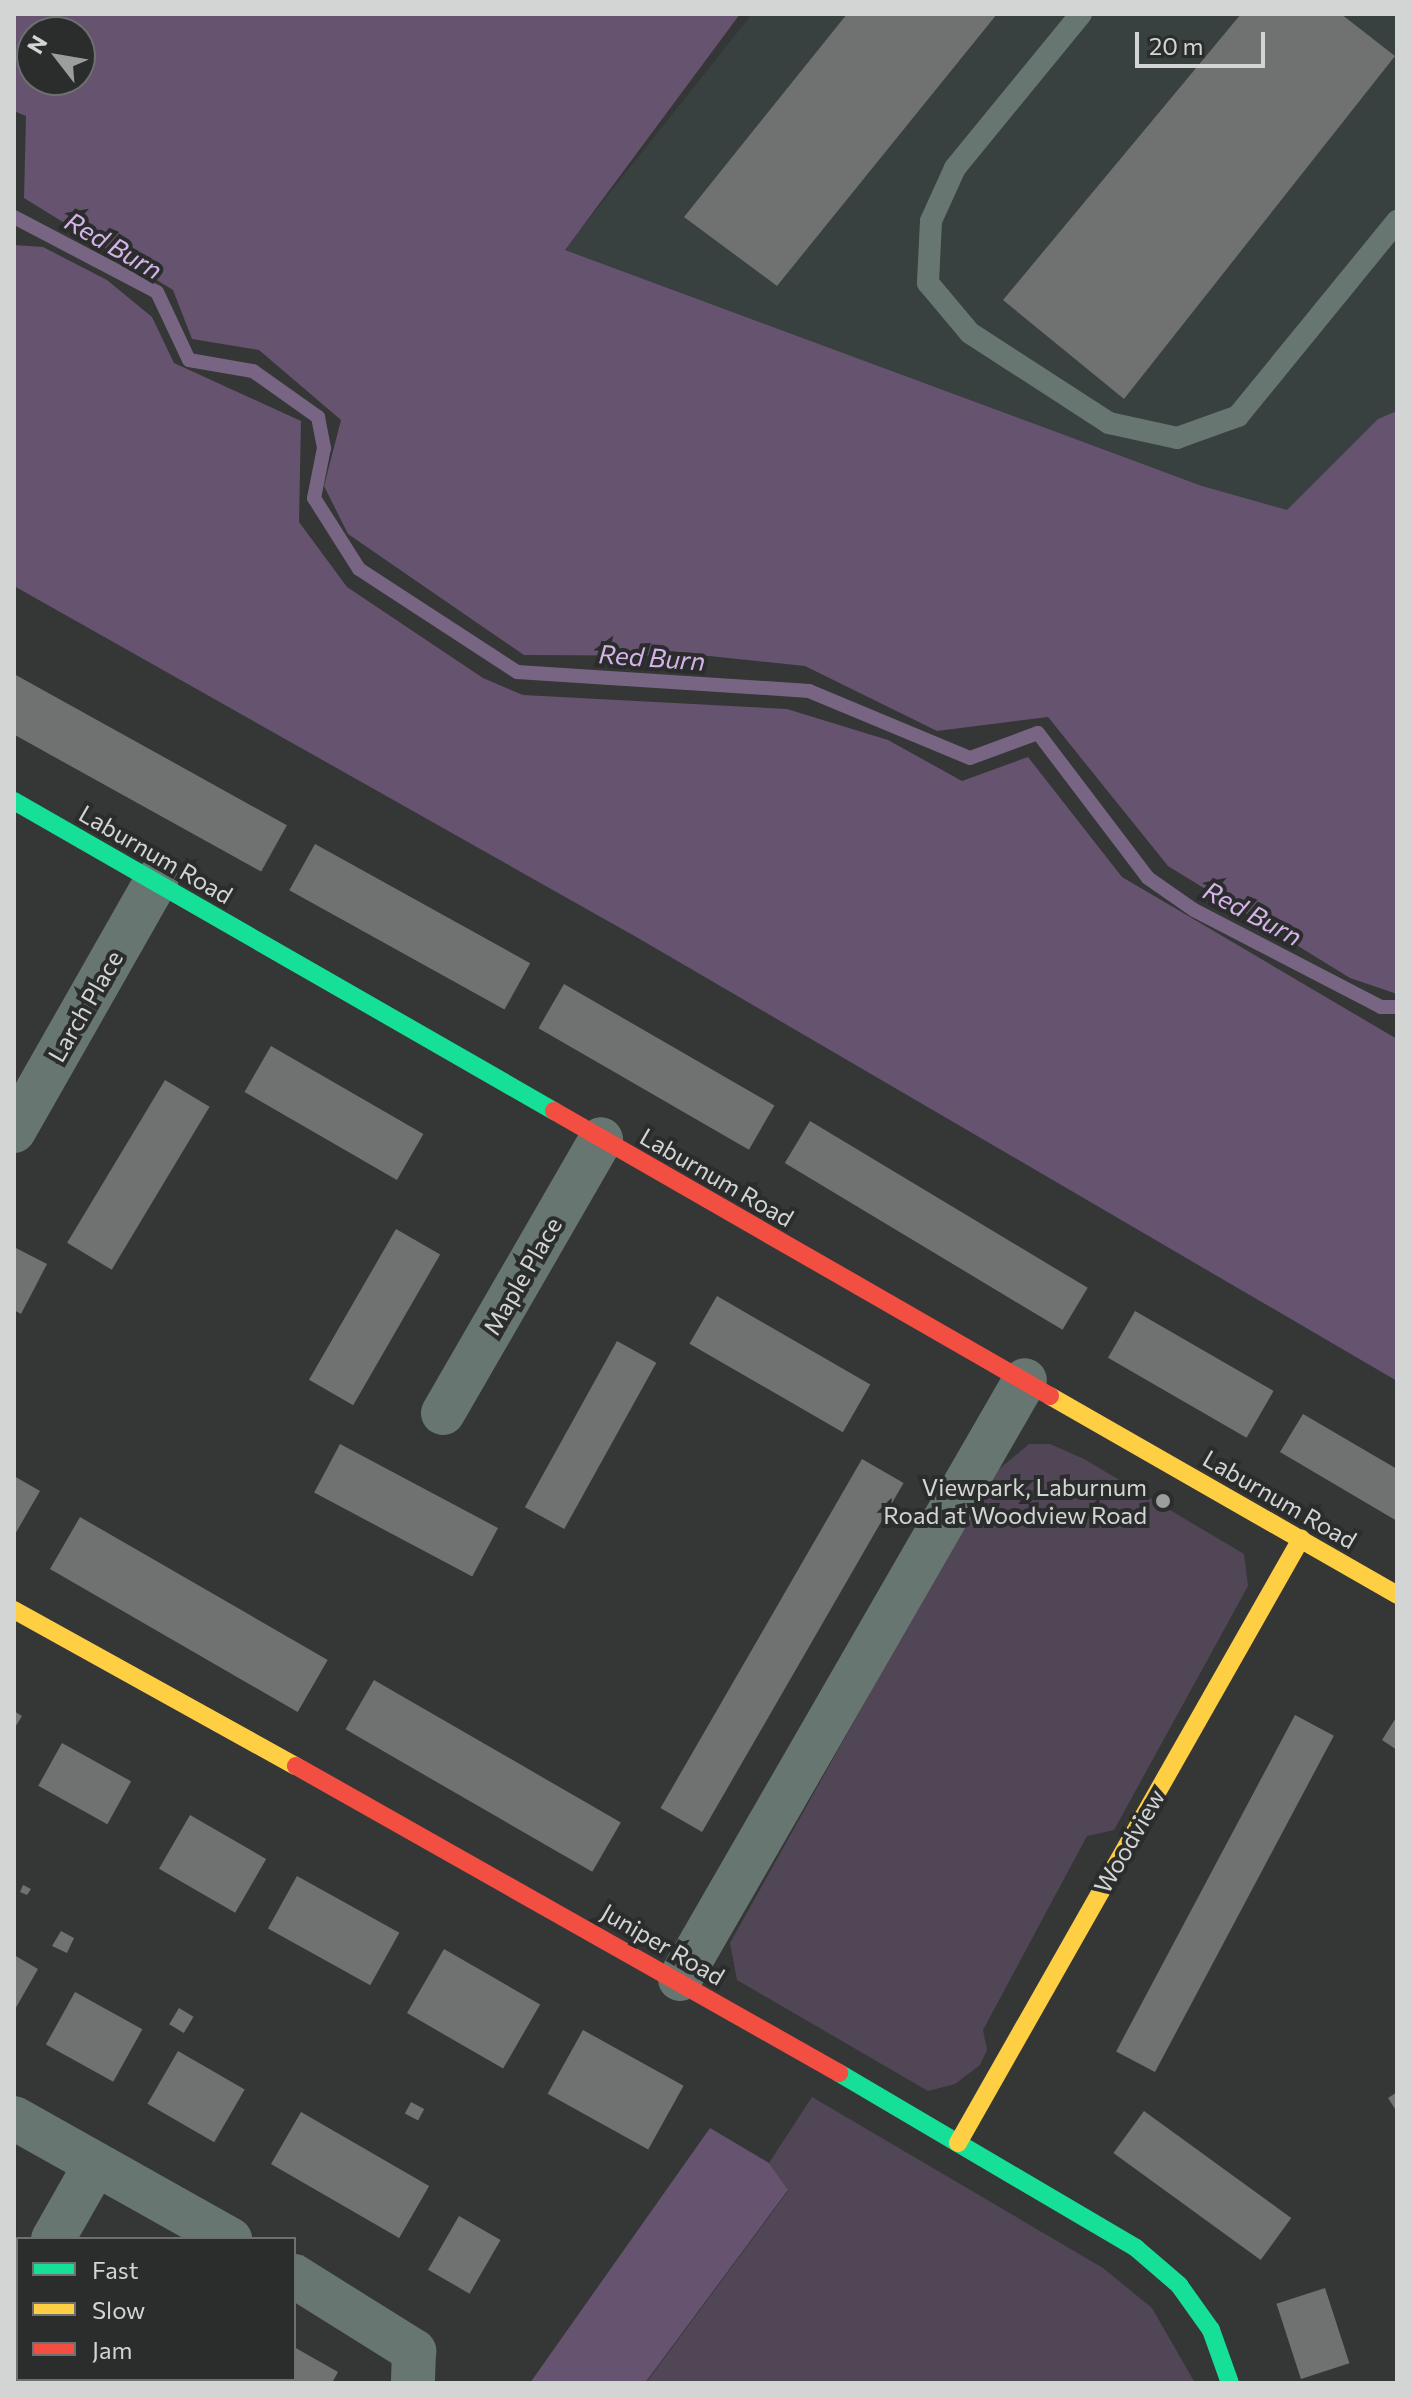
<!DOCTYPE html>
<html>
<head>
<meta charset="utf-8">
<style>
  body { margin:0 }
  #map { position:relative; width:1411px; height:2397px; overflow:hidden; background:#353636; font-family:Commissioner,sans-serif }
  div>[style] { position:absolute }
  .built>* { inset:0; background:#38413f }
  .green>* { inset:0; background:#514656 }
  .forest>* { inset:0; background:#655370 }
  .stream>* { height:14px; margin:-7px; padding:0 7px; transform-origin:7px; border-radius:7px; background:#786583 }
  .building>* { inset:0; background:#707271; transform-origin:0 0 }
  .lane>* { height:22px; margin:-11px; padding:0 11px; transform-origin:11px; border-radius:11px; background:#687672 }
  .street>* { height:44px; margin:-22px; padding:0 22px; transform-origin:22px; border-radius:22px; background:#687672 }
  .fast>* { height:18px; margin:-9px; padding:0 9px; transform-origin:9px; border-radius:9px; background:#16e098 }
  .slow>* { height:18px; margin:-9px; padding:0 9px; transform-origin:9px; border-radius:9px; background:#ffcf43 }
  .jam>* { height:18px; margin:-9px; padding:0 9px; transform-origin:9px; border-radius:9px; background:#f24e42 }
  .dots>* { width:22px; height:22px; translate:-50% -50%; box-sizing:border-box; border:4px solid #2a2d2c; border-radius:50% }
  span { translate:-50% -50%; white-space:nowrap; text-align:center; line-height:1.15; -webkit-text-stroke:8px #2a2d2c; paint-order:stroke }
  .street-label { font-size:24px; color:#d3d5d4 }
  .poi-label { font-size:24px; color:#d3d5d4 }
  .right { translate:-100% -50%; text-align:right }
  .water-label { font-size:26px; color:#d6b2ea; font-style:italic }
  .frame { position:absolute; inset:0; border:16px solid #d3d5d4; pointer-events:none }
  .legend { position:absolute; left:16px; top:2237px; width:280px; height:144px; box-sizing:border-box; background:#2a2d2c; border:2px solid #6e706f; margin:0; padding:10px 14px; list-style:none; font-size:24px; color:#d3d5d4 }
  .legend li { display:flex; align-items:center; gap:16px; height:40px }
  .legend b { width:40px; border:2px solid #6e706f }
  .north { position:absolute; left:16px; top:16px; width:80px; height:80px; box-sizing:border-box; background:#2a2d2c; border:2px solid #6e706f; border-radius:50%; rotate:301deg; font-size:22px; font-weight:700; line-height:32px; text-align:center; color:#d3d5d4 }
  .north::after { content:''; display:block; margin:auto; width:28px; height:36px; background:#9c9d9d; clip-path:polygon(50% 0,100% 100%,50% 72%,0 100%) }
  .scale { position:absolute; left:1135px; top:32px; width:130px; height:36px; box-sizing:border-box; border:4px solid #d3d5d4; border-top:0; padding-left:10px; font-size:24px; line-height:28px; white-space:nowrap; color:#d3d5d4; -webkit-text-stroke:6px #2a2d2c; paint-order:stroke }
</style>
</head>
<body>
<div id="map">
  <div class="built">
    <i style="clip-path:polygon(752px 14px,1397px 14px,1397px 558px,564px 250px)"></i>
  </div>
  <div class="green">
    <i style="clip-path:polygon(1029px 1444px,1050px 1444px,1084px 1459px,1244px 1554px,1248px 1586px,1114px 1830px,1087px 1836px,983px 2030px,987px 2050px,980px 2065px,955px 2084px,928px 2091px,737px 1980px,730px 1943px,992px 1475px)"></i>
    <i style="clip-path:polygon(812px 2097px,1103px 2268px,1152px 2308px,1195px 2383px,646px 2383px,788px 2191px,769px 2163px)"></i>
  </div>
  <div class="forest">
    <i style="clip-path:polygon(evenodd,14px 14px,740px 14px,565px 250px,1202px 486px,1287px 510px,1378px 419px,1397px 411px,1397px 994px,1350px 978px,1168px 866px,1048px 717px,937px 731px,805px 666px,709px 656px,524px 655px,348px 534px,324px 486px,341px 420px,259px 350px,192px 339px,173px 290px,24px 198px,26px 116px,14px 111px,14px 14px,32px 32px,80px 32px,80px 80px,32px 80px,32px 32px)"></i>
    <i style="clip-path:polygon(14px 245px,43px 247px,107px 280px,152px 317px,174px 363px,301px 421px,299px 522px,347px 587px,483px 678px,523px 695px,787px 709px,888px 740px,962px 781px,1028px 757px,1122px 877px,1397px 1039px,1397px 1381px,638px 938px,14px 586px)"></i>
    <i style="clip-path:polygon(710px 2128px,769px 2163px,788px 2190px,645px 2383px,530px 2383px)"></i>
  </div>
  <div class="stream">
    <i style="left:14px;top:217px;width:161px;rotate:27.7deg"></i>
    <i style="left:157px;top:292px;width:75px;rotate:64.8deg"></i>
    <i style="left:189px;top:360px;width:65px;rotate:9.8deg"></i>
    <i style="left:253px;top:371px;width:80px;rotate:35.3deg"></i>
    <i style="left:318px;top:417px;width:32px;rotate:79deg"></i>
    <i style="left:324px;top:448px;width:51px;rotate:101.3deg"></i>
    <i style="left:314px;top:498px;width:84px;rotate:57.6deg"></i>
    <i style="left:359px;top:569px;width:189px;rotate:33.1deg"></i>
    <i style="left:517px;top:672px;width:293px;rotate:3.7deg"></i>
    <i style="left:809px;top:691px;width:174px;rotate:22.6deg"></i>
    <i style="left:970px;top:758px;width:72px;rotate:-20.2deg"></i>
    <i style="left:1038px;top:733px;width:182px;rotate:52.8deg"></i>
    <i style="left:1148px;top:878px;width:56px;rotate:34.8deg"></i>
    <i style="left:1194px;top:910px;width:211px;rotate:27.4deg"></i>
    <i style="left:1381px;top:1007px;width:16px"></i>
  </div>
  <div class="building">
    <i style="clip-path:polygon(847px 14px,997px 14px,777px 286px,684px 217px)"></i>
    <i style="clip-path:polygon(1241px 14px,1341px 14px,1395px 56px,1124px 399px,1003px 300px)"></i>
    <i style="left:14px;top:674px;width:312px;height:53px;rotate:29deg"></i>
    <i style="left:315px;top:844px;width:246px;height:53px;rotate:29deg"></i>
    <i style="left:564px;top:984px;width:243px;height:51px;rotate:30deg"></i>
    <i style="left:271px;top:1046px;width:176px;height:53px;rotate:30deg"></i>
    <i style="left:165px;top:1080px;width:52px;height:190px;rotate:31deg"></i>
    <i style="left:810px;top:1121px;width:324px;height:49px;rotate:31deg"></i>
    <i style="left:396px;top:1229px;width:51px;height:174px;rotate:30deg"></i>
    <i style="clip-path:polygon(14px 1247px,47px 1264px,21px 1314px,14px 1310px)"></i>
    <i style="left:717px;top:1296px;width:177px;height:55px;rotate:30deg"></i>
    <i style="left:1135px;top:1311px;width:160px;height:54px;rotate:30deg"></i>
    <i style="left:617px;top:1341px;width:45px;height:190px;rotate:29deg"></i>
    <i style="clip-path:polygon(1303px 1414px,1397px 1469px,1397px 1521px,1280px 1452px)"></i>
    <i style="left:340px;top:1444px;width:179px;height:55px;rotate:28deg"></i>
    <i style="left:862px;top:1459px;width:48px;height:403px;rotate:30deg"></i>
    <i style="clip-path:polygon(14px 1476px,40px 1491px,14px 1536px)"></i>
    <i style="left:80px;top:1517px;width:286px;height:60px;rotate:30deg"></i>
    <i style="left:374px;top:1680px;width:285px;height:57px;rotate:30deg"></i>
    <i style="clip-path:polygon(14px 1711px,22px 1716px,14px 1729px)"></i>
    <i style="left:1295px;top:1715px;width:44px;height:381px;rotate:28deg"></i>
    <i style="clip-path:polygon(1397px 1716px,1397px 1750px,1382px 1740px)"></i>
    <i style="left:62px;top:1743px;width:79px;height:49px;rotate:29deg"></i>
    <i style="left:190px;top:1815px;width:88px;height:62px;rotate:30deg"></i>
    <i style="left:297px;top:1876px;width:117px;height:60px;rotate:29deg"></i>
    <i style="clip-path:polygon(23px 1885px,31px 1889px,27px 1895px,20px 1892px)"></i>
    <i style="clip-path:polygon(61px 1931px,74px 1938px,67px 1953px,52px 1946px)"></i>
    <i style="left:444px;top:1949px;width:111px;height:74px;rotate:30deg"></i>
    <i style="clip-path:polygon(14px 1955px,38px 1969px,14px 2011px)"></i>
    <i style="left:75px;top:1992px;width:77px;height:60px;rotate:29deg"></i>
    <i style="left:179px;top:2008px;width:17px;height:19px;rotate:31deg"></i>
    <i style="left:583px;top:2030px;width:115px;height:73px;rotate:29deg"></i>
    <i style="left:178px;top:2051px;width:77px;height:61px;rotate:30deg"></i>
    <i style="clip-path:polygon(1397px 2092px,1397px 2112px,1388px 2098px)"></i>
    <i style="left:411px;top:2102px;width:15px;height:13px;rotate:28deg"></i>
    <i style="left:1144px;top:2111px;width:182px;height:52px;rotate:36deg"></i>
    <i style="left:301px;top:2112px;width:148px;height:60px;rotate:30deg"></i>
    <i style="left:459px;top:2216px;width:48px;height:62px;rotate:30deg"></i>
    <i style="left:1325px;top:2288px;width:79px;height:51px;rotate:72deg"></i>
    <i style="clip-path:polygon(294px 2347px,338px 2372px,332px 2383px,261px 2383px,294px 2379px)"></i>
  </div>
  <div class="lane">
    <i style="left:1081px;top:14px;width:199px;rotate:129.3deg"></i>
    <i style="left:955px;top:168px;width:58px;rotate:114.4deg"></i>
    <i style="left:931px;top:221px;width:62px;rotate:92.8deg"></i>
    <i style="left:928px;top:283px;width:65px;rotate:50deg"></i>
    <i style="left:970px;top:333px;width:166px;rotate:32.9deg"></i>
    <i style="left:1109px;top:423px;width:70px;rotate:12.4deg"></i>
    <i style="left:1177px;top:438px;width:65px;rotate:-19.8deg"></i>
    <i style="left:1238px;top:416px;width:252px;rotate:-50.8deg"></i>
  </div>
  <div class="street">
    <i style="left:14px;top:1131px;width:288px;rotate:-60.4deg"></i>
    <i style="left:443px;top:1413px;width:316px;rotate:-60deg"></i>
    <i style="left:680px;top:1979px;width:691px;rotate:-60.06deg"></i>
    <i style="left:14px;top:2118px;width:248px;rotate:29.3deg"></i>
    <i style="left:53px;top:2239px;width:85px;rotate:-60.4deg"></i>
    <i style="left:294px;top:2276px;width:142px;rotate:32deg"></i>
    <i style="left:414px;top:2351px;width:32px;rotate:92deg"></i>
    <i style="left:14px;top:2308px;width:8px;rotate:-60deg"></i>
  </div>
  <div class="fast">
    <i style="left:14px;top:801px;width:623px;rotate:29.86deg"></i>
    <i style="left:839px;top:2073px;width:345px;rotate:30.5deg"></i>
    <i style="left:1136px;top:2248px;width:57px;rotate:40.7deg"></i>
    <i style="left:1179px;top:2285px;width:55px;rotate:54.6deg"></i>
    <i style="left:1211px;top:2330px;width:56px;rotate:70.3deg"></i>
  </div>
  <div class="slow">
    <i style="left:1050px;top:1396px;width:400px;rotate:29.8deg"></i>
    <i style="left:14px;top:1610px;width:322px;rotate:29deg"></i>
    <i style="left:958px;top:2143px;width:695px;rotate:-60.41deg"></i>
  </div>
  <div class="jam">
    <i style="left:554px;top:1111px;width:572px;rotate:29.88deg"></i>
    <i style="left:296px;top:1766px;width:624px;rotate:29.48deg"></i>
  </div>
  <div class="dots">
    <i style="left:1163px;top:1501px;background:#9c9d9d"></i>
  </div>
  <div class="street-label">
    <span style="left:156px;top:854px;rotate:30deg">Laburnum Road</span>
    <span style="left:85px;top:1006px;rotate:-60deg">Larch Place</span>
    <span style="left:717px;top:1177px;rotate:30deg">Laburnum Road</span>
    <span style="left:522px;top:1276px;rotate:-60deg">Maple Place</span>
    <span style="left:1280px;top:1499px;rotate:30deg">Laburnum Road</span>
    <span style="left:1129px;top:1841px;rotate:-60deg">Woodview</span>
    <span style="left:663px;top:1944px;rotate:30deg">Juniper Road</span>
  </div>
  <div class="poi-label">
    <span class="right" style="left:1147px;top:1501px">Viewpark, Laburnum<br>Road at Woodview Road</span>
  </div>
  <div class="water-label">
    <span style="left:114px;top:245px;rotate:30deg">Red Burn</span>
    <span style="left:652px;top:657px;rotate:4deg">Red Burn</span>
    <span style="left:1253px;top:913px;rotate:28deg">Red Burn</span>
  </div>
  <div class="frame"></div>
  <ul class="legend">
  <li><b style="height:10px;background:#16e098"></b>Fast</li>
  <li><b style="height:10px;background:#ffcf43"></b>Slow</li>
  <li><b style="height:10px;background:#f24e42"></b>Jam</li>
  </ul>
  <div class="north">N</div>
  <div class="scale">20 m</div>
</div>
</body>
</html>
